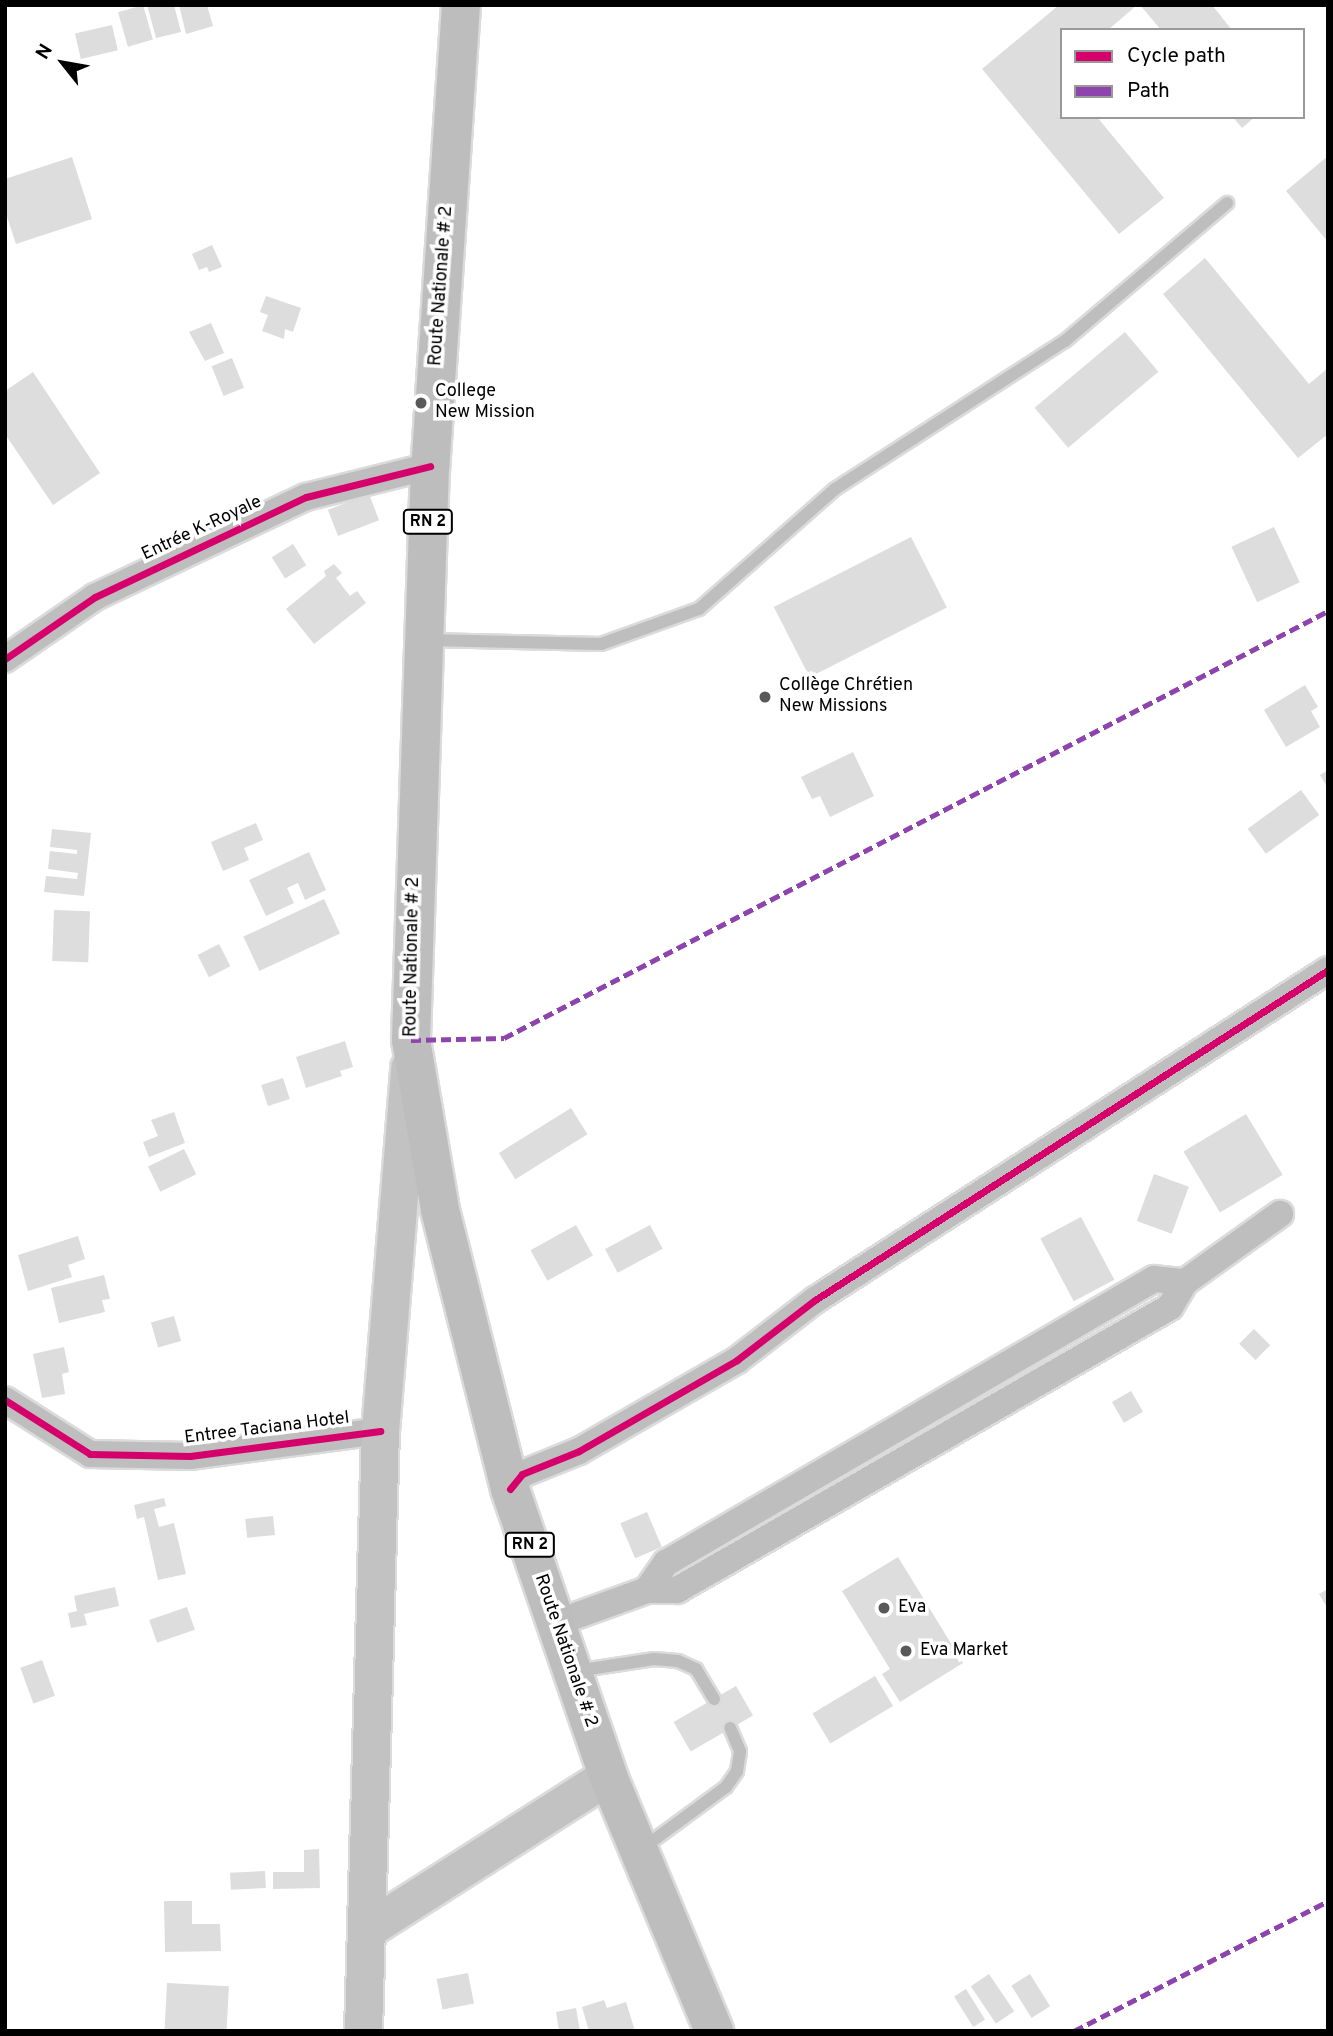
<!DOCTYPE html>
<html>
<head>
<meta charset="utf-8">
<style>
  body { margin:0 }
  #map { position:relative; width:1333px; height:2036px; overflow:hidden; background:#fff; font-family:Overpass,sans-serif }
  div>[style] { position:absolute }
  .building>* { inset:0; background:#ddd; transform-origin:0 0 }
  .roads { filter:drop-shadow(2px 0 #dbdbdb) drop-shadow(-2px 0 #dbdbdb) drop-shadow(0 2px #dbdbdb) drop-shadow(0 -2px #dbdbdb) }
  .service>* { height:12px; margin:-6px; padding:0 6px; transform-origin:6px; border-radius:6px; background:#bebebe }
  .minor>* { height:26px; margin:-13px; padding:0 13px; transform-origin:13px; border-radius:13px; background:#bebebe }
  .secondary>* { height:37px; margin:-18.5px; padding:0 18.5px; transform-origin:18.5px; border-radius:18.5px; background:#c2c2c2 }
  .primary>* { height:38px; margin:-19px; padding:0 19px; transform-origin:19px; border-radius:19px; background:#bdbdbd }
  .quiet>* { height:5px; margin-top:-2.5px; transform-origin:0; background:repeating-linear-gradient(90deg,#8e44ad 0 10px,transparent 0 15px) }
  .cycleway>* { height:7px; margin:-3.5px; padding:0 3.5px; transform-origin:3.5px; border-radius:3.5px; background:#d6006c }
  .dots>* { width:19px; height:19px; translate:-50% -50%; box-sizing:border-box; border:4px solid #fff; border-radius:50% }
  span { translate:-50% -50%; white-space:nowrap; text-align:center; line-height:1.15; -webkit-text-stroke:7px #fff; paint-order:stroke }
  .shield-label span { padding:2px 5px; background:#fff; border:2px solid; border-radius:5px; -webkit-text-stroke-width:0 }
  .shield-label { font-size:16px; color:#000; font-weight:700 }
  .street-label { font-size:18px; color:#000 }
  .poi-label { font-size:18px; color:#000 }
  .left { translate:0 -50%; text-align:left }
  .frame { position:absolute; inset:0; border:7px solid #000; pointer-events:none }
  .legend { position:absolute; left:1060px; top:28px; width:245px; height:91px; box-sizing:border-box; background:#fff; border:2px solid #999; margin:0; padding:9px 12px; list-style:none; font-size:21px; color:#000 }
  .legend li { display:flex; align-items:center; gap:14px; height:35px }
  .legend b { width:35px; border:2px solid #999 }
  .north { position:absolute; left:28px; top:28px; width:70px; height:70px; -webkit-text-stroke:5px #fff; paint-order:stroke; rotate:301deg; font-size:19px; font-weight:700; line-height:28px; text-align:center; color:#000 }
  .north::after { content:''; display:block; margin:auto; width:24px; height:32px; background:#000; clip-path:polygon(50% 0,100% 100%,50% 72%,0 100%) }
</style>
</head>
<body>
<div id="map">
  <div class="building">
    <i style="left:143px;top:5px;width:36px;height:26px;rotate:74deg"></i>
    <i style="clip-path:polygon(147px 5px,174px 5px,181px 32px,156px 38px)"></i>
    <i style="clip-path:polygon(179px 5px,207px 5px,213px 26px,186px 34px)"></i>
    <i style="clip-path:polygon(1059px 5px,1137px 5px,1108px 30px,1062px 30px,1062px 117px,1097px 117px,1164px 198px,1119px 234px,982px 69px)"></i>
    <i style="clip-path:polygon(1140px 5px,1212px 5px,1232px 30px,1161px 30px)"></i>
    <i style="left:112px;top:25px;width:26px;height:38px;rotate:77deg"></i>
    <i style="clip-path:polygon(1233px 117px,1255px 117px,1242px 128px)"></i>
    <i style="clip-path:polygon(1328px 156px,1328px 242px,1286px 191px)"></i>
    <i style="clip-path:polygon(72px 157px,92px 219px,16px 244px,5px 211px,5px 179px)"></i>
    <i style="clip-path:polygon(212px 245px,222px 267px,209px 272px,207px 267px,199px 270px,192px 254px)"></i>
    <i style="clip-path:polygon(1205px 258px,1309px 384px,1328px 368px,1328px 434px,1298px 458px,1163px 294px)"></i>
    <i style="clip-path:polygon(266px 296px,301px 308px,293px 332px,285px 329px,284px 339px,262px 331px,268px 315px,260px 312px)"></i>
    <i style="clip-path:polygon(211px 323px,224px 353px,205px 361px,189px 332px)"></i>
    <i style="left:1125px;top:332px;width:52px;height:118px;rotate:50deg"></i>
    <i style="left:232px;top:358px;width:32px;height:22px;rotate:68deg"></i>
    <i style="clip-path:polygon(33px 372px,100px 473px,53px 505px,5px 434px,5px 391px)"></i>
    <i style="left:369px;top:494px;width:28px;height:44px;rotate:69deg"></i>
    <i style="left:1274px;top:527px;width:61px;height:47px;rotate:65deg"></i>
    <i style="left:911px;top:537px;width:79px;height:154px;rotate:63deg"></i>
    <i style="left:293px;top:544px;width:25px;height:25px;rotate:58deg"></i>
    <i style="clip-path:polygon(334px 564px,342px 573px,336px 578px,350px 596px,357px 591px,366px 603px,314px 644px,286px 609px,326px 576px,324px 571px)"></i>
    <i style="clip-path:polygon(1305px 685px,1318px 707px,1311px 711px,1320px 727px,1286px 747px,1264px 710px)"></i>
    <i style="clip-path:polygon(853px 752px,874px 796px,830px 817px,820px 796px,812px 799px,801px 777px)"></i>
    <i style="clip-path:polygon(1328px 770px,1328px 789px,1320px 775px)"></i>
    <i style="left:1301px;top:790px;width:31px;height:66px;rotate:54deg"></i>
    <i style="clip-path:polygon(256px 823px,263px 840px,244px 848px,249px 860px,223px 871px,211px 842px)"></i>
    <i style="clip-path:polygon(52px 829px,91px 833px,84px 896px,44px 892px,46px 876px,77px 879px,78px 873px,48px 869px,50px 851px,77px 854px,77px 850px,50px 847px)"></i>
    <i style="clip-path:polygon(309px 852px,326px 890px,305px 900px,298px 883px,287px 888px,294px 903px,266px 916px,249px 880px)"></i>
    <i style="left:324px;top:899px;width:38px;height:89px;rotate:65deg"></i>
    <i style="left:54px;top:910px;width:36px;height:51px;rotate:2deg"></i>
    <i style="left:219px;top:944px;width:25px;height:24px;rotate:63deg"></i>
    <i style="clip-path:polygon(345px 1041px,353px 1067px,340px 1071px,342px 1076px,306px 1088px,296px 1057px)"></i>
    <i style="left:283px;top:1078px;width:22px;height:23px;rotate:72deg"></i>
    <i style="left:571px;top:1108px;width:31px;height:85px;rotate:58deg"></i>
    <i style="clip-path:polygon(174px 1112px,185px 1143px,149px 1157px,143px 1142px,158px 1136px,151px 1120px)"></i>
    <i style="left:1246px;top:1114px;width:71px;height:73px;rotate:59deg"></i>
    <i style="left:184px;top:1149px;width:28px;height:40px;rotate:64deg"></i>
    <i style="left:1154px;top:1174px;width:37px;height:50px;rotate:20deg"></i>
    <i style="left:1081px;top:1217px;width:71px;height:46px;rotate:62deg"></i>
    <i style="left:576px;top:1225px;width:35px;height:52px;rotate:61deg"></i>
    <i style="left:650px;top:1225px;width:27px;height:51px;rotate:62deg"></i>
    <i style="clip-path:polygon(78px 1236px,85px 1259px,68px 1265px,72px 1277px,28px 1291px,18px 1255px)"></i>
    <i style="clip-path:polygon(104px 1275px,110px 1299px,102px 1300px,105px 1312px,59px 1323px,51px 1288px)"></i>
    <i style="left:174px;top:1316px;width:26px;height:24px;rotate:74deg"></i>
    <i style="left:1254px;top:1329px;width:23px;height:21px;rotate:45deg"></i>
    <i style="clip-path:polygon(64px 1347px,69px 1372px,62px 1374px,65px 1394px,42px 1398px,33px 1354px)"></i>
    <i style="left:1131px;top:1391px;width:24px;height:22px;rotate:60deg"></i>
    <i style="clip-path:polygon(164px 1498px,166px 1506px,154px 1509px,159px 1527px,174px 1523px,186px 1574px,158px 1580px,144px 1517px,137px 1519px,134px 1505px)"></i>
    <i style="left:647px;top:1512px;width:38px;height:29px;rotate:67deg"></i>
    <i style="left:273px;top:1516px;width:19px;height:28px;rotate:84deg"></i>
    <i style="clip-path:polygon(898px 1557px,963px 1663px,900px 1702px,882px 1674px,890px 1669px,842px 1591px)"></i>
    <i style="clip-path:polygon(115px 1587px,119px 1606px,84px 1614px,87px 1625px,71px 1628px,68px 1613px,77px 1611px,74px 1596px)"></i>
    <i style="clip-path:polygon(1328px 1589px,1328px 1609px,1319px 1594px)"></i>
    <i style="left:187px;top:1607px;width:24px;height:40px;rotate:71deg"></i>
    <i style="left:42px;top:1660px;width:38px;height:23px;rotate:70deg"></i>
    <i style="left:875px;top:1676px;width:35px;height:73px;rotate:59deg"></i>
    <i style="left:736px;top:1686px;width:34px;height:72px;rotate:60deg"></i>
    <i style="clip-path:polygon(319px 1849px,320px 1888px,273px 1889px,273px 1872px,304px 1872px,304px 1850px)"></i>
    <i style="left:265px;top:1871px;width:17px;height:35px;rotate:87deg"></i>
    <i style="clip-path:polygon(164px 1901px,192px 1901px,192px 1924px,220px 1924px,221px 1951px,165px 1952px)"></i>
    <i style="left:468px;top:1973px;width:31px;height:32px;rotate:79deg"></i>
    <i style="left:989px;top:1974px;width:45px;height:22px;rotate:56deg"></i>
    <i style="left:1030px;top:1974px;width:38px;height:22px;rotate:58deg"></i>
    <i style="left:167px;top:1983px;width:62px;height:48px;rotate:3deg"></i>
    <i style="left:966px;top:1989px;width:36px;height:14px;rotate:58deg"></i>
    <i style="clip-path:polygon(604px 2000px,607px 2008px,626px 2002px,635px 2031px,589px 2031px,582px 2007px)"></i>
    <i style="clip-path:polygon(576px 2008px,580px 2031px,559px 2031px,556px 2012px)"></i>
  </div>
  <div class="roads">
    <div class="service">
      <i style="left:428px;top:640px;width:173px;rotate:1.3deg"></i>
      <i style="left:601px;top:644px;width:104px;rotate:-19.7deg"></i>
      <i style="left:699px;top:609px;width:181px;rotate:-41.4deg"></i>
      <i style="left:835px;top:489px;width:274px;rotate:-32.8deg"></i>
      <i style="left:1065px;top:341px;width:213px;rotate:-40.4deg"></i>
      <i style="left:576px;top:1671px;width:79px;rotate:-8.7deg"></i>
      <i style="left:654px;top:1659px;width:24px;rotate:5deg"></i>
      <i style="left:678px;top:1661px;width:20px;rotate:24deg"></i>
      <i style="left:696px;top:1669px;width:35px;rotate:59deg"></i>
      <i style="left:643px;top:1848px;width:103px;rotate:-36.3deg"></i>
      <i style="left:726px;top:1787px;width:19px;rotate:-55deg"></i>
      <i style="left:737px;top:1771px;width:20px;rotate:-81deg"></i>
      <i style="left:740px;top:1751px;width:25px;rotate:-113deg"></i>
    </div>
    <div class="minor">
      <i style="left:5px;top:659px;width:109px;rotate:-34.6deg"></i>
      <i style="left:95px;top:597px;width:233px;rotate:-25.4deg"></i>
      <i style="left:306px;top:497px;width:128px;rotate:-14deg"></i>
      <i style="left:5px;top:1400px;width:101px;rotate:32.4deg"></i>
      <i style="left:90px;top:1454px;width:100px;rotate:1.1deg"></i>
      <i style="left:190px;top:1456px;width:192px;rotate:-7.5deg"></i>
      <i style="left:510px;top:1489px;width:19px;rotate:-51deg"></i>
      <i style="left:522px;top:1474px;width:61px;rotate:-22deg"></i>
      <i style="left:579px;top:1451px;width:182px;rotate:-29.9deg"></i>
      <i style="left:737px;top:1360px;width:98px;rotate:-37.6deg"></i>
      <i style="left:815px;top:1300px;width:610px;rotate:-32.75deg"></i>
      <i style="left:647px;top:1590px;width:33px;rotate:-55deg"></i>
      <i style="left:666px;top:1563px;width:565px;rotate:-30.2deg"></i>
      <i style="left:1154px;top:1279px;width:31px;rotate:6deg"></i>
      <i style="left:556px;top:1623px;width:97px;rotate:-19.9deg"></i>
      <i style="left:647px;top:1590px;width:30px"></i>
      <i style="left:677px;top:1590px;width:568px;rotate:-29.86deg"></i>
      <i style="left:1170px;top:1307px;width:29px;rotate:-59deg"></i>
      <i style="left:1185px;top:1282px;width:117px;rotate:-35.6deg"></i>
    </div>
    <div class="secondary">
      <i style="left:369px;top:1928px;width:283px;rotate:-32.5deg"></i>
      <i style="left:363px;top:2031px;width:600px;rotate:-88.38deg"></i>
      <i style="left:380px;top:1431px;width:365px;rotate:-85.4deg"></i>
    </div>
    <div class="primary">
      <i style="left:461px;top:5px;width:462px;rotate:93.8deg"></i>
      <i style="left:430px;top:466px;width:574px;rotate:91.9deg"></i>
      <i style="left:411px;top:1040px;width:172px;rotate:80.3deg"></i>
      <i style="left:440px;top:1210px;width:288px;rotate:75.9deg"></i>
      <i style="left:510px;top:1489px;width:303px;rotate:71.1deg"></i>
      <i style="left:608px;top:1776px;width:276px;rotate:67.4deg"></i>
    </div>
  </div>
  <div class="quiet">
    <i style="left:411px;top:1040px;width:93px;rotate:-1.2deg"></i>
    <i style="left:504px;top:1038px;width:928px;rotate:-27.39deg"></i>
    <i style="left:1074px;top:2031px;width:285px;rotate:-27.1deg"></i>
  </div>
  <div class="cycleway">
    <i style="left:5px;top:659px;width:109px;rotate:-34.6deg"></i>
    <i style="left:95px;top:597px;width:233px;rotate:-25.4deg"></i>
    <i style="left:306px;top:497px;width:128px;rotate:-14deg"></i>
    <i style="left:5px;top:1400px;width:101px;rotate:32.4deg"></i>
    <i style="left:90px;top:1454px;width:100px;rotate:1.1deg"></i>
    <i style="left:190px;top:1456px;width:192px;rotate:-7.5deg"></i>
    <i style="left:510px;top:1489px;width:19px;rotate:-51deg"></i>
    <i style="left:522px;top:1474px;width:61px;rotate:-22deg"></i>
    <i style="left:579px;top:1451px;width:182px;rotate:-29.9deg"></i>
    <i style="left:737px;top:1360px;width:98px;rotate:-37.6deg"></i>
    <i style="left:815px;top:1300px;width:610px;rotate:-32.75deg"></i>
  </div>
  <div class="dots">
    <i style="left:421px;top:403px;background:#595959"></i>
    <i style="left:765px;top:697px;background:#595959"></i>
    <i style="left:884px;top:1608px;background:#595959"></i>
    <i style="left:906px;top:1651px;background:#595959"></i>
  </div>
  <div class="shield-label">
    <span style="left:428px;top:522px">RN 2</span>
    <span style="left:530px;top:1545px">RN 2</span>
  </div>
  <div class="street-label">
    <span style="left:442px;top:286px;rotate:-86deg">Route Nationale # 2</span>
    <span style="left:202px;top:529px;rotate:-25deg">Entrée K-Royale</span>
    <span style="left:413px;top:957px;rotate:-89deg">Route Nationale # 2</span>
    <span style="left:267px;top:1429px;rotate:-7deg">Entree Taciana Hotel</span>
    <span style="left:565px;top:1651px;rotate:71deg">Route Nationale # 2</span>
  </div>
  <div class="poi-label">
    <span class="left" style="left:435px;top:403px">College<br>New Mission</span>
    <span class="left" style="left:779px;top:697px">Collège Chrétien<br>New Missions</span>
    <span class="left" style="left:898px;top:1608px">Eva</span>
    <span class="left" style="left:920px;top:1651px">Eva Market</span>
  </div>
  <div class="frame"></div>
  <ul class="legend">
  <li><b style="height:9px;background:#d6006c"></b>Cycle path</li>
  <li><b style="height:9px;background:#8e44ad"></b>Path</li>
  </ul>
  <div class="north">N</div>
</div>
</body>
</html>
